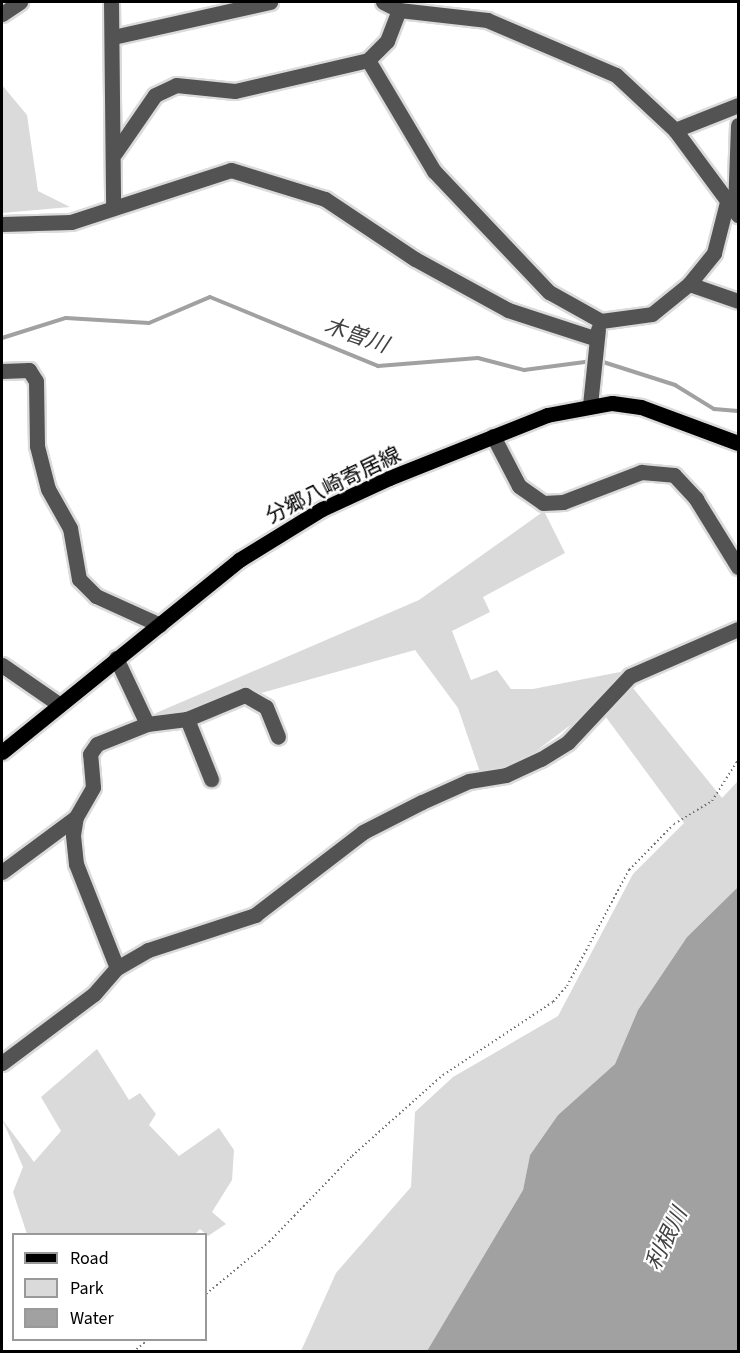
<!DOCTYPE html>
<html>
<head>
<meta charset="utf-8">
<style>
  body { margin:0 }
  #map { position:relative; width:740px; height:1353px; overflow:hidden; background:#fff; font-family:"Source Sans 3","Noto Sans JP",sans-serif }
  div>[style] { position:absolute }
  .green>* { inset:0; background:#dadada }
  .water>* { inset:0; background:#a1a1a1 }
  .stream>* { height:4px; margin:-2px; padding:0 2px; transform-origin:2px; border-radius:2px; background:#a1a1a1 }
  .path>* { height:2px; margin-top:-1px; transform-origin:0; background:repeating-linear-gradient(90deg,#757575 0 1.5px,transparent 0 4.5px) }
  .roads { filter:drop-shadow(2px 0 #dbdbdb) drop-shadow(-2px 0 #dbdbdb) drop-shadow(0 2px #dbdbdb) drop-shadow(0 -2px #dbdbdb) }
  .minor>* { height:15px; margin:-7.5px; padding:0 7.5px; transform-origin:7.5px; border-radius:7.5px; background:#535353 }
  .major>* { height:15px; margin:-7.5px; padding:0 7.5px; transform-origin:7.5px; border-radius:7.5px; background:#000 }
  span { translate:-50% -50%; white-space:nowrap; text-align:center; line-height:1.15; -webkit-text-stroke:4.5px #fff; paint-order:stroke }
  .street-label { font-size:21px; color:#000 }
  .water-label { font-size:22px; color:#424242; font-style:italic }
  .frame { position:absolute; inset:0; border:3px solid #000; pointer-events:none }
  .legend { position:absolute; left:12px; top:1233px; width:195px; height:108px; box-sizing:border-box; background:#fff; border:2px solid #999; margin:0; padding:8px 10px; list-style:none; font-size:18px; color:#000 }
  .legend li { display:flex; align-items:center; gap:12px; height:30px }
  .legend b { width:30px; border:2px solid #999 }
</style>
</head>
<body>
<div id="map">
  <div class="green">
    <i style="clip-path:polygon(2px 85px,27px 115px,38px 191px,70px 207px,2px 213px)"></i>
    <i style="clip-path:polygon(544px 511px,565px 553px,483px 597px,490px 612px,452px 631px,471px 680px,497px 670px,511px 689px,533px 689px,620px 672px,722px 798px,738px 781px,738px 887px,687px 937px,638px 1010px,615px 1064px,558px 1115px,530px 1155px,523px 1190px,427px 1351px,301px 1351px,336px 1273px,411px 1187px,415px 1112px,453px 1077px,558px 1016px,633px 874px,684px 823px,597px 705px,515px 767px,481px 775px,458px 708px,415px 650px,172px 718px,156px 713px,419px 600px)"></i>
    <i style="clip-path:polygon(97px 1049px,129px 1100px,140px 1093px,156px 1114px,149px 1125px,179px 1156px,219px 1128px,234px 1150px,232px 1180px,212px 1212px,226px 1224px,208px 1236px,200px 1229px,195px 1234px,27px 1234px,13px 1192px,23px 1167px,2px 1119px,34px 1162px,61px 1131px,41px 1097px)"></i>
  </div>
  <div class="water">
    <i style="clip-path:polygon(738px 887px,738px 1351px,427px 1351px,523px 1190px,530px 1155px,558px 1115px,615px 1064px,638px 1010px,687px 937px)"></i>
  </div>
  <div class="stream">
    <i style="left:2px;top:338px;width:67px;rotate:-17.4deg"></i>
    <i style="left:66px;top:318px;width:83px;rotate:3.4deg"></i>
    <i style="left:149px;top:323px;width:66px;rotate:-23.1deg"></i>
    <i style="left:210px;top:297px;width:182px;rotate:22.3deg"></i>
    <i style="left:378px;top:366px;width:100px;rotate:-4.6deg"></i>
    <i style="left:478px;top:358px;width:48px;rotate:14.6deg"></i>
    <i style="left:524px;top:370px;width:69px;rotate:-7.5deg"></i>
    <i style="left:600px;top:361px;width:79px;rotate:17.7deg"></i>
    <i style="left:675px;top:385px;width:46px;rotate:31.6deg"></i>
    <i style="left:714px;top:409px;width:24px;rotate:5deg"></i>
  </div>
  <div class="path">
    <i style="left:206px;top:1294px;width:82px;rotate:-39.5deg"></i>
    <i style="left:269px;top:1242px;width:120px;rotate:-46deg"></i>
    <i style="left:352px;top:1156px;width:122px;rotate:-41.7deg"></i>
    <i style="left:443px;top:1075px;width:132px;rotate:-33.6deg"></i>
    <i style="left:553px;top:1002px;width:21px;rotate:-49deg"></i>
    <i style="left:567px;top:986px;width:132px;rotate:-61.9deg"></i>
    <i style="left:629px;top:870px;width:64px;rotate:-45.6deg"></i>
    <i style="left:674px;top:824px;width:44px;rotate:-31.2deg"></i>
    <i style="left:712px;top:801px;width:49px;rotate:-57.6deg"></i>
    <i style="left:133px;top:1352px;width:19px;rotate:-39deg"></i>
  </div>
  <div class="roads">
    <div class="minor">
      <i style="left:111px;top:2px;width:205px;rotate:89.4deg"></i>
      <i style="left:383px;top:2px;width:18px;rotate:27deg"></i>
      <i style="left:399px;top:10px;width:89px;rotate:6.5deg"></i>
      <i style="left:487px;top:20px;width:140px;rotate:23.1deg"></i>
      <i style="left:616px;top:75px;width:81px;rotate:43deg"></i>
      <i style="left:675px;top:130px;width:106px;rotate:53.5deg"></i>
      <i style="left:2px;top:14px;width:22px;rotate:-34deg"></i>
      <i style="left:113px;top:37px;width:161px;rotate:-12.6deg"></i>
      <i style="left:368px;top:60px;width:27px;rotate:-45deg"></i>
      <i style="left:387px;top:41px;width:33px;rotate:-69deg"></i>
      <i style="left:675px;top:130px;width:68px;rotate:-21.6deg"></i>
      <i style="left:115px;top:153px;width:70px;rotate:-55.4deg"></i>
      <i style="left:155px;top:95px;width:23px;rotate:-25deg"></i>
      <i style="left:176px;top:85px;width:59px;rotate:5.8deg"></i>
      <i style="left:235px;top:91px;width:137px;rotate:-13.1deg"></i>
      <i style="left:368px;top:60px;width:129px;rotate:59.3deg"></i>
      <i style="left:434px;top:171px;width:167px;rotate:46.5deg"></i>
      <i style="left:549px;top:292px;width:60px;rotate:29.1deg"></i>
      <i style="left:601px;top:321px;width:51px;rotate:-7.8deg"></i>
      <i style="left:652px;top:314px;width:48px;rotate:-39deg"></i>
      <i style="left:689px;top:284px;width:40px;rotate:-51deg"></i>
      <i style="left:714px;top:253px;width:57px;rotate:-75.7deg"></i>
      <i style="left:735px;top:208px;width:83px;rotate:-87.9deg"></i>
      <i style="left:2px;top:224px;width:69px;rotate:-1.7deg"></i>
      <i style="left:71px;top:222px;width:168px;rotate:-18deg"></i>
      <i style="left:231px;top:170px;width:98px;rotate:17.1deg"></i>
      <i style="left:325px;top:199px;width:108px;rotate:33.7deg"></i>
      <i style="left:415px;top:259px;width:106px;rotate:28.7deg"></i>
      <i style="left:508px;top:310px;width:90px;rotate:18deg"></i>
      <i style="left:689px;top:284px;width:52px;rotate:19.1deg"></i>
      <i style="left:2px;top:371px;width:27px;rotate:-2deg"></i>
      <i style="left:29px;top:370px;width:13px;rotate:58deg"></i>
      <i style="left:36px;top:381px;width:65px;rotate:89.1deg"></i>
      <i style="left:37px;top:446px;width:44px;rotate:75.7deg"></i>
      <i style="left:48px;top:489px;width:45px;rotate:60.6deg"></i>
      <i style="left:70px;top:528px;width:52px;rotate:80deg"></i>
      <i style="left:79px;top:579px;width:24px;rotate:45deg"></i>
      <i style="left:96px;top:596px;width:70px;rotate:24.4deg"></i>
      <i style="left:590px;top:405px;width:76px;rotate:-84deg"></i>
      <i style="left:493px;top:436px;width:56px;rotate:62.5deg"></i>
      <i style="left:519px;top:486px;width:29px;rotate:35deg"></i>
      <i style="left:543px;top:503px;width:20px;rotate:-3deg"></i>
      <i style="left:563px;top:502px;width:84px;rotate:-21deg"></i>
      <i style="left:641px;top:472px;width:33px;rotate:5deg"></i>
      <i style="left:674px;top:475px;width:33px;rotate:47deg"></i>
      <i style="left:696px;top:499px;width:80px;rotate:58.3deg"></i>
      <i style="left:116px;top:658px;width:73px;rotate:64.8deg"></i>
      <i style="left:2px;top:665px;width:70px;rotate:34.6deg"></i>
      <i style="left:187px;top:719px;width:65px;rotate:68.2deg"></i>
      <i style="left:2px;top:872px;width:92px;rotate:-36.6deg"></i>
      <i style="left:117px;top:968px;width:112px;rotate:-111.5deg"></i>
      <i style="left:76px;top:864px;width:29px;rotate:-96deg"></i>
      <i style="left:73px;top:835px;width:18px;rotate:-81deg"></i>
      <i style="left:76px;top:817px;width:34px;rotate:-60deg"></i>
      <i style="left:93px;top:787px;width:33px;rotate:-95deg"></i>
      <i style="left:90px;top:754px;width:12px;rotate:-55deg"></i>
      <i style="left:97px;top:744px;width:54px;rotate:-21.8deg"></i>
      <i style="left:147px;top:724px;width:40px;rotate:-7.1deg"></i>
      <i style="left:187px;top:719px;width:63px;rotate:-22.5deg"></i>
      <i style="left:245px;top:695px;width:24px;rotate:30deg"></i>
      <i style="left:266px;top:707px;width:32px;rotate:68deg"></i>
      <i style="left:2px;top:1063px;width:115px;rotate:-36.9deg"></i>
      <i style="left:94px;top:994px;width:35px;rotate:-49deg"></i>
      <i style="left:117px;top:968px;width:36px;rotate:-30deg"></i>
      <i style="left:148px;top:950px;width:113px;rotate:-18.1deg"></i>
      <i style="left:255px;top:915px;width:136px;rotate:-37.5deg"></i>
      <i style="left:363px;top:832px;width:66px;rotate:-27deg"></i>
      <i style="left:422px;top:802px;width:51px;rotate:-24.1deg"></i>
      <i style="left:469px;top:781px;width:37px;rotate:-9deg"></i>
      <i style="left:506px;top:775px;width:38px;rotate:-25deg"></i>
      <i style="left:541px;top:759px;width:32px;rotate:-32deg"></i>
      <i style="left:568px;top:742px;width:91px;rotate:-46.8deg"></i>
      <i style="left:630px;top:676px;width:118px;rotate:-23.5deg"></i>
    </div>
    <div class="major">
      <i style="left:2px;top:752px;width:305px;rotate:-39deg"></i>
      <i style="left:239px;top:560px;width:97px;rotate:-31.6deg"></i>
      <i style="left:322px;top:509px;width:74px;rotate:-24.8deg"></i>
      <i style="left:389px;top:478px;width:170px;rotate:-21.7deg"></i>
      <i style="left:547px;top:415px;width:66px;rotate:-10.5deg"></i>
      <i style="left:612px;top:403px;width:29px;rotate:8deg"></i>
      <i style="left:641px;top:407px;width:103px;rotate:20.4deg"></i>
    </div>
  </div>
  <div class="street-label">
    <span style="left:333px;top:485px;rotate:-26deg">分郷八崎寄居線</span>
  </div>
  <div class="water-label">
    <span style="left:356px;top:336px;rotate:19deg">木曽川</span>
    <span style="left:667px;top:1239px;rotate:-64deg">利根川</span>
  </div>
  <div class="frame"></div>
  <ul class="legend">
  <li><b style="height:8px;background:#000"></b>Road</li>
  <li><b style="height:16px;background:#dadada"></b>Park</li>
  <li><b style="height:16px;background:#a1a1a1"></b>Water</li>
  </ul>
</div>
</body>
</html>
